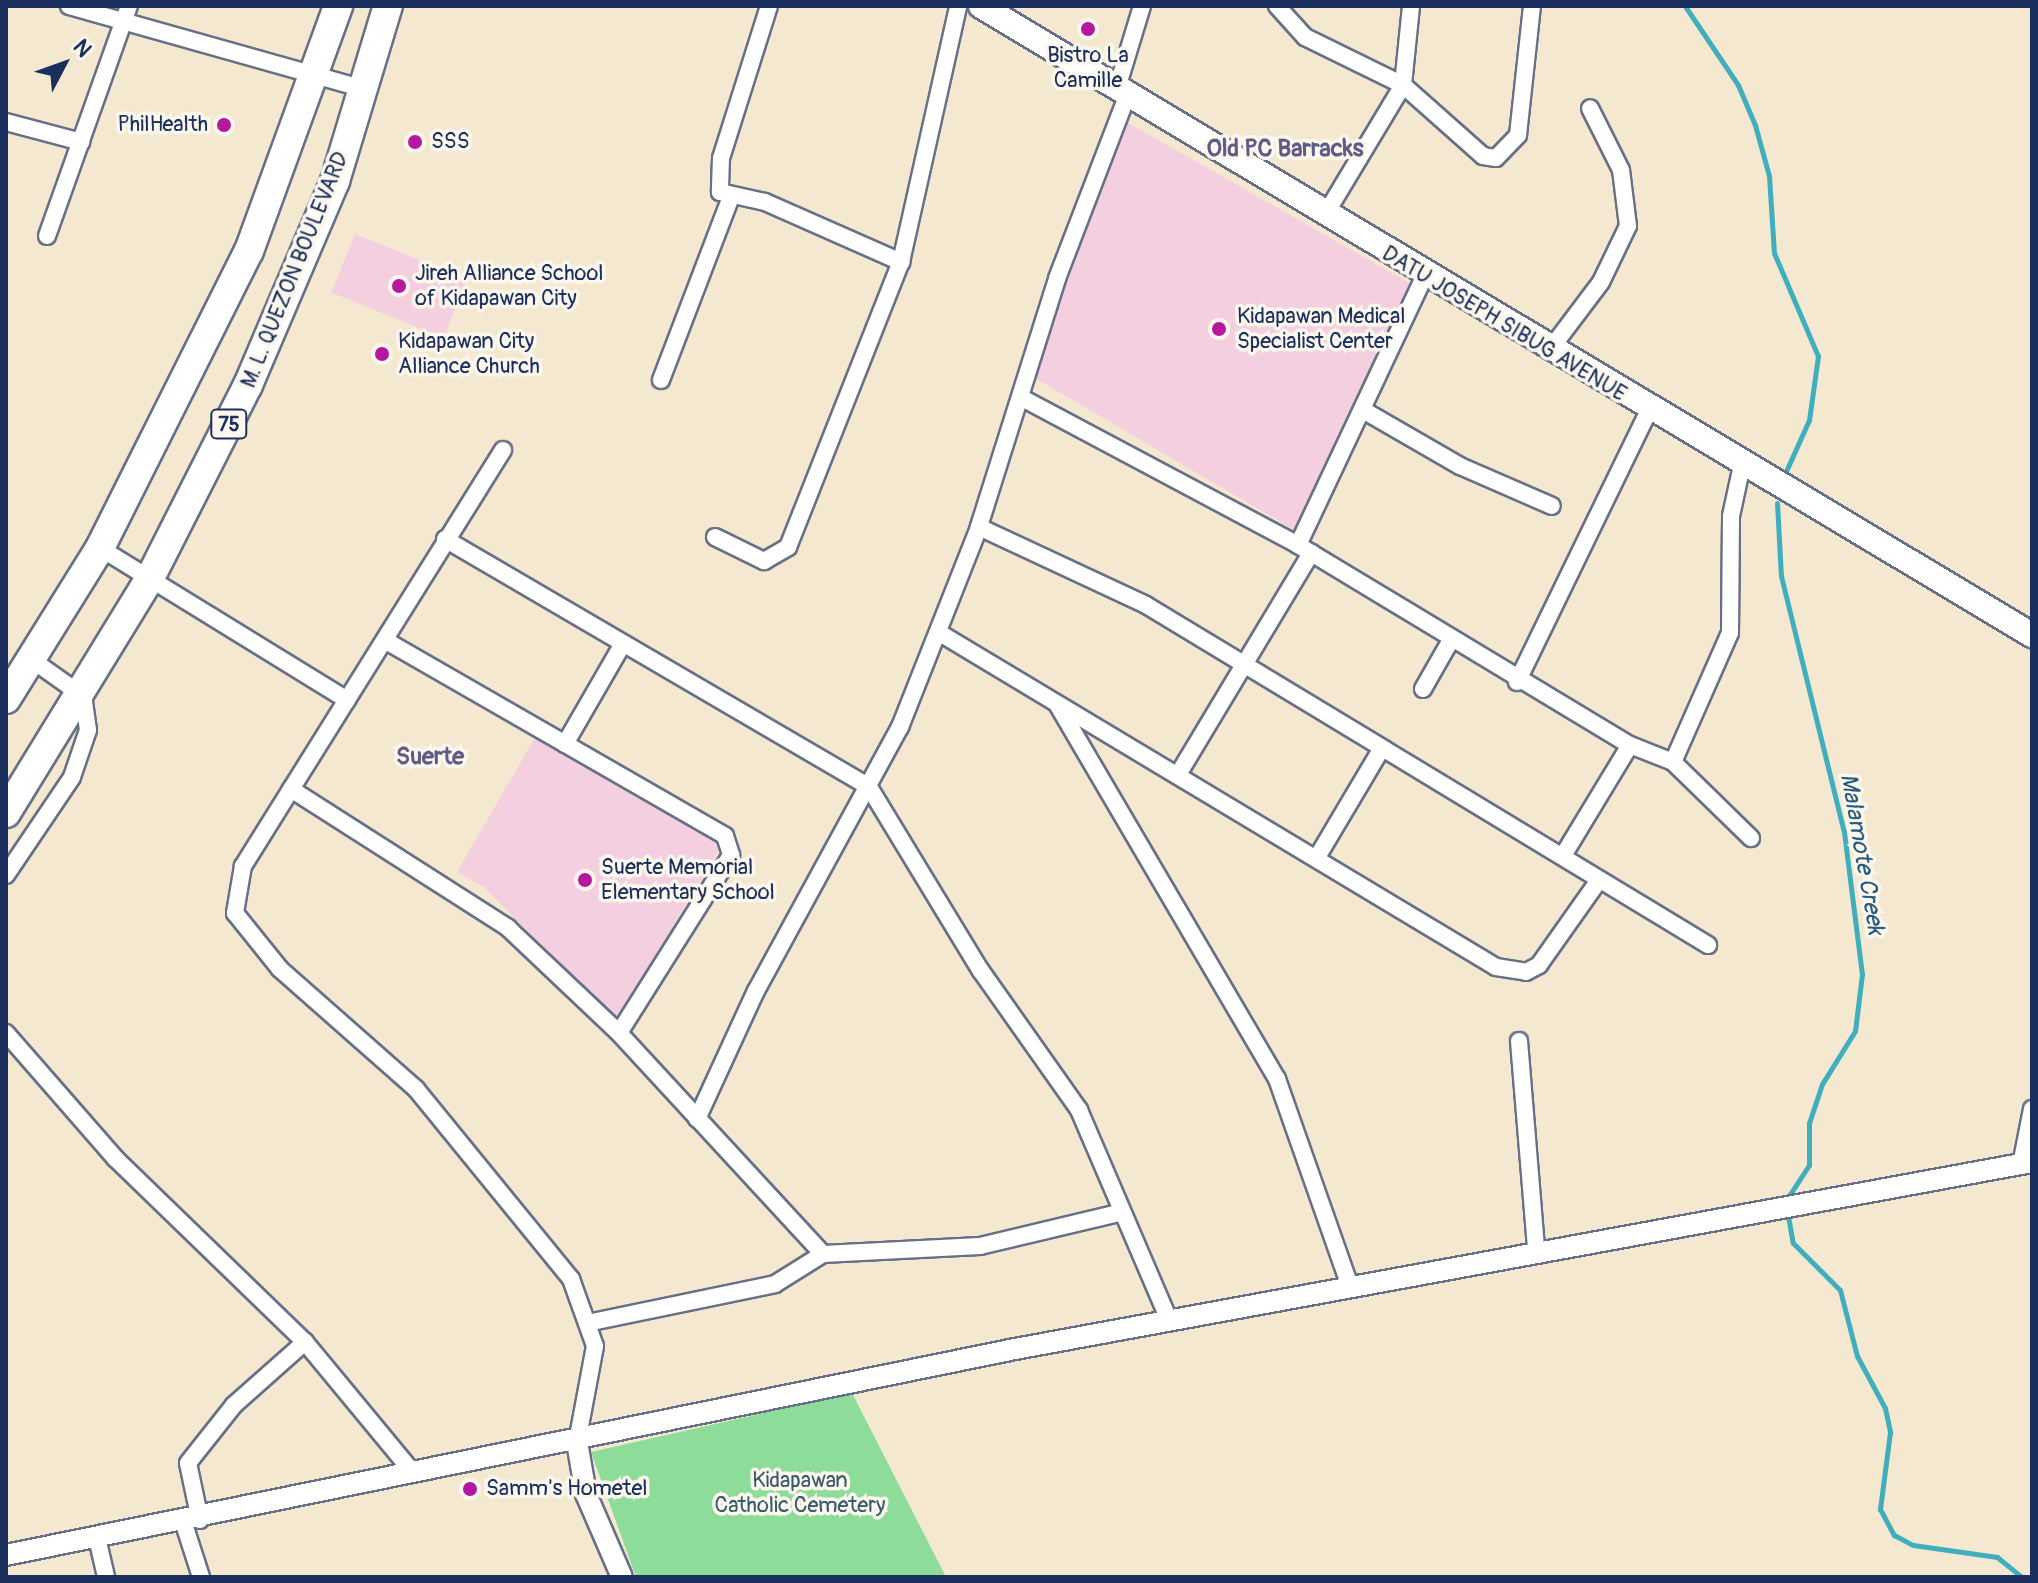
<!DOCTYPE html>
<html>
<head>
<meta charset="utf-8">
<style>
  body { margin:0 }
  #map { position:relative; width:2038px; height:1583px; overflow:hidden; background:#f4e8d0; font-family:Pangolin,sans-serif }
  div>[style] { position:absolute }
  .built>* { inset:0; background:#f3cfdf; transform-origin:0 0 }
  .green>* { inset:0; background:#8edc9a }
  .stream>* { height:5px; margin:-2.5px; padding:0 2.5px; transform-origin:2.5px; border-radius:2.5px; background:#41aebe }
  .roads { filter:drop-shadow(2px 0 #677086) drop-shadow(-2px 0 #677086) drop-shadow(0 2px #677086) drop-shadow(0 -2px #677086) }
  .minor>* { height:16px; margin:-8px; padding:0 8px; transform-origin:8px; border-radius:8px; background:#fff }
  .tertiary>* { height:20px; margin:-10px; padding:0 10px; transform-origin:10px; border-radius:10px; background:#fff }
  .secondary>* { height:24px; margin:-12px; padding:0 12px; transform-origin:12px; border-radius:12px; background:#fff }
  .trunk>* { height:28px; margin:-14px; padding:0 14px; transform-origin:14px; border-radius:14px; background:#fff }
  .dots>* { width:22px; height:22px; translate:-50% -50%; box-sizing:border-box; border:4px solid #fbf7ec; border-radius:50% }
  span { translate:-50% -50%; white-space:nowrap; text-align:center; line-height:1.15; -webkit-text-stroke:7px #fbf7ec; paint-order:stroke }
  .shield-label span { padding:2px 6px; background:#fbf7ec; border:2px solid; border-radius:6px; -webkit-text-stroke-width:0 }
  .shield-label { font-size:20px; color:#1b2f5e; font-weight:700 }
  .poi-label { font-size:22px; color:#1b2f5e }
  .right { translate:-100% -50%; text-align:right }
  .left { translate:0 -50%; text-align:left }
  .street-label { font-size:22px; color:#1b2f5e }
  .park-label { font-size:22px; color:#385a6d }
  .neighbourhood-label { font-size:24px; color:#5f5a87; font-weight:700 }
  .water-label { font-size:24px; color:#285b80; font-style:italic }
  .frame { position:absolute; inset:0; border:8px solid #1b2f5e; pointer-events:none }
  .north { position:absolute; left:24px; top:24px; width:80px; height:80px; -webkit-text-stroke:6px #fbf7ec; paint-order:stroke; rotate:49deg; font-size:22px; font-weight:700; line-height:32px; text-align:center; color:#1b2f5e }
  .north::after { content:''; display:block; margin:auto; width:28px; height:36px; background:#1b2f5e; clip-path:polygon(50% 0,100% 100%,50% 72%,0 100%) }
</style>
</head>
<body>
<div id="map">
  <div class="built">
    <i style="clip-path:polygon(1125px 121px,1409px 283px,1301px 534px,1030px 375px)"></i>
    <i style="left:355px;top:234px;width:121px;height:63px;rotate:22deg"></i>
    <i style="clip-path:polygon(536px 736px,722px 845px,619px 1015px,609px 1014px,484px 887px,457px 872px)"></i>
  </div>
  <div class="green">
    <i style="clip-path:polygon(852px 1393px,946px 1577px,636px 1577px,591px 1452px)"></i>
  </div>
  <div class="stream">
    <i style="left:1685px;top:6px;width:95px;rotate:56.1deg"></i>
    <i style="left:1738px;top:85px;width:43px;rotate:67deg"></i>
    <i style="left:1755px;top:125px;width:53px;rotate:74.6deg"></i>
    <i style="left:1769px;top:176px;width:77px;rotate:86.3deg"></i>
    <i style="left:1774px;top:253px;width:112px;rotate:66.9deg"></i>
    <i style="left:1818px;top:356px;width:65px;rotate:98deg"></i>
    <i style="left:1809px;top:420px;width:54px;rotate:114.2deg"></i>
    <i style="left:1777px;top:503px;width:73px;rotate:86.9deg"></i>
    <i style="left:1781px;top:576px;width:264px;rotate:76.2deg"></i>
    <i style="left:1844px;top:832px;width:143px;rotate:82.8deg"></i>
    <i style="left:1862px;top:974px;width:57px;rotate:97deg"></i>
    <i style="left:1855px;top:1031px;width:62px;rotate:121.9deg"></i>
    <i style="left:1822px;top:1084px;width:41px;rotate:108.4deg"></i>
    <i style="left:1809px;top:1123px;width:42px;rotate:90deg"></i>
    <i style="left:1809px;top:1165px;width:38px;rotate:123deg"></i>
    <i style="left:1788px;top:1216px;width:27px;rotate:80deg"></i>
    <i style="left:1793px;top:1243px;width:66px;rotate:45deg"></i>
    <i style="left:1840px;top:1290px;width:68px;rotate:75.6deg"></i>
    <i style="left:1857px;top:1356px;width:59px;rotate:61.7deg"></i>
    <i style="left:1885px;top:1408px;width:25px;rotate:78deg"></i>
    <i style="left:1890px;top:1432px;width:78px;rotate:97.4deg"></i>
    <i style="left:1880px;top:1509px;width:30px;rotate:62deg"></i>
    <i style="left:1894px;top:1535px;width:21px;rotate:28deg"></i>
    <i style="left:1913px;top:1545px;width:85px;rotate:8.1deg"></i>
    <i style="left:1997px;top:1557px;width:32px;rotate:39deg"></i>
  </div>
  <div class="roads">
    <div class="minor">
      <i style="left:69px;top:6px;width:307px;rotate:15.7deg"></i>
      <i style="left:769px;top:6px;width:159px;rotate:107.5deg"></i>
      <i style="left:721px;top:158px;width:34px;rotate:92deg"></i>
      <i style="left:720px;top:192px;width:46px;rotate:12.5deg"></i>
      <i style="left:765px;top:202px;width:149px;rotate:23.8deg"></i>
      <i style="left:1277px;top:6px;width:42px;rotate:47.9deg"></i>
      <i style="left:1305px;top:37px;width:109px;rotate:26.1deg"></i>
      <i style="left:1403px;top:85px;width:107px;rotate:41.6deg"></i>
      <i style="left:1483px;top:156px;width:13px;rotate:9deg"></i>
      <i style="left:1496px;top:158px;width:32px;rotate:-46deg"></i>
      <i style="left:1518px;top:135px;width:130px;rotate:-83.8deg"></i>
      <i style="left:1118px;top:85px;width:83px;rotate:-73.1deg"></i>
      <i style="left:1129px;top:91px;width:201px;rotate:111deg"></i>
      <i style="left:1057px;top:279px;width:260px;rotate:107.5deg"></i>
      <i style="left:979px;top:527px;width:184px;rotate:25deg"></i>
      <i style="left:1146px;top:605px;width:657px;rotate:31.17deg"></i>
      <i style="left:6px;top:122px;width:78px;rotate:14.9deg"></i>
      <i style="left:1325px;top:215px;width:152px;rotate:-59deg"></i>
      <i style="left:1403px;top:85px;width:79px;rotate:-84.2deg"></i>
      <i style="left:47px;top:236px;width:244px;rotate:-70.4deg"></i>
      <i style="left:1549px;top:351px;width:86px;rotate:-53deg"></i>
      <i style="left:1601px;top:282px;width:62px;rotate:-64.3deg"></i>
      <i style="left:1628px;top:226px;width:56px;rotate:-97.1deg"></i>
      <i style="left:1621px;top:170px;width:69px;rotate:-116.6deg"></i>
      <i style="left:661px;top:380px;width:194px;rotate:-69.1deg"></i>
      <i style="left:1022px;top:398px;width:313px;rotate:28deg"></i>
      <i style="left:1298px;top:545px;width:388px;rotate:31.1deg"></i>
      <i style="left:1630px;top:745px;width:46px;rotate:21.6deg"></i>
      <i style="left:1673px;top:762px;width:109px;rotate:44.3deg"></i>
      <i style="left:1363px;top:410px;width:112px;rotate:30deg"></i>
      <i style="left:1460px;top:466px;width:100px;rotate:23.5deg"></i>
      <i style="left:503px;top:450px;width:491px;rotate:122deg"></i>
      <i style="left:243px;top:866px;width:48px;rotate:99.7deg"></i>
      <i style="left:235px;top:913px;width:72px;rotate:51.2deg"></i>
      <i style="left:280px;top:969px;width:181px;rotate:41.4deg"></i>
      <i style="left:416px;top:1089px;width:245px;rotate:50.8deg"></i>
      <i style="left:571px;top:1279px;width:71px;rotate:70.3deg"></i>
      <i style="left:595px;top:1346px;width:98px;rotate:100.6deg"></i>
      <i style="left:715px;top:537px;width:55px;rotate:26.1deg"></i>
      <i style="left:764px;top:561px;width:28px;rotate:-30deg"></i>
      <i style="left:788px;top:547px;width:307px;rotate:-68.4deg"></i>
      <i style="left:901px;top:262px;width:262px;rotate:-77.4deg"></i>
      <i style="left:445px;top:539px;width:491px;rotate:30.3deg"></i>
      <i style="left:869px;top:787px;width:215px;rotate:58.7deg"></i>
      <i style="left:981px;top:971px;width:170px;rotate:54.8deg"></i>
      <i style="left:1079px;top:1110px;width:228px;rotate:66.8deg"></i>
      <i style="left:1298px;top:545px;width:296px;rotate:-64.8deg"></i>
      <i style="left:100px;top:548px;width:290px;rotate:31.6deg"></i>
      <i style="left:938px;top:632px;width:651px;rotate:30.98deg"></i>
      <i style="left:1496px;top:967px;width:30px;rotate:9deg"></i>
      <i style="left:1526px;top:972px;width:15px;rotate:-28deg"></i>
      <i style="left:1539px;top:965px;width:104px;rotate:-54.8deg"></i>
      <i style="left:388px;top:642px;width:389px;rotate:29.9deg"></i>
      <i style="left:725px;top:836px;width:20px;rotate:72deg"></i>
      <i style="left:731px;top:855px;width:210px;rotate:122.2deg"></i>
      <i style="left:1517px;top:682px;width:302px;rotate:-64.1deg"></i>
      <i style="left:1423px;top:689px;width:56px;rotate:-60.3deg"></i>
      <i style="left:1057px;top:704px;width:435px;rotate:59.6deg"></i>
      <i style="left:1277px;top:1079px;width:217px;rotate:70.6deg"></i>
      <i style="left:565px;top:744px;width:112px;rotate:-60deg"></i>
      <i style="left:1673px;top:762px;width:141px;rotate:-66.2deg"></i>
      <i style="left:1730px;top:633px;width:117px;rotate:-89.5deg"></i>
      <i style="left:1731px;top:516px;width:52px;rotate:-77.8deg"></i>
      <i style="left:1179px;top:773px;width:257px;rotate:-59deg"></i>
      <i style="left:291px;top:789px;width:258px;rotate:32.6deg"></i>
      <i style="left:508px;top:928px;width:153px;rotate:43.4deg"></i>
      <i style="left:619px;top:1033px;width:301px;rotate:47.3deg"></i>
      <i style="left:823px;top:1254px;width:157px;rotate:-2.9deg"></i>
      <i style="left:980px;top:1246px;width:143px;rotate:-13.4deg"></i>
      <i style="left:1319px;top:854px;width:123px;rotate:-59.3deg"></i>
      <i style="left:1564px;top:854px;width:127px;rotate:-58.8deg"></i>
      <i style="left:6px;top:875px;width:118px;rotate:-56deg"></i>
      <i style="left:72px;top:777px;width:50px;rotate:-71.2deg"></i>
      <i style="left:88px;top:730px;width:34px;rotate:-98deg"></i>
      <i style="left:83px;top:696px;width:64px;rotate:-144.6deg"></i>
      <i style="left:6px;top:1033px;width:166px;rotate:48.9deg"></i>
      <i style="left:115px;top:1158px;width:264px;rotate:44.1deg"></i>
      <i style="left:305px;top:1342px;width:166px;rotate:50.4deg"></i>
      <i style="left:1519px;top:1041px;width:208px;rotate:85.3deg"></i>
      <i style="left:697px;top:1119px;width:141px;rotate:-65.3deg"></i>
      <i style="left:756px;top:991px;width:301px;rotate:-61.4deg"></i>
      <i style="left:900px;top:727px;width:215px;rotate:-68.4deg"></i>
      <i style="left:2021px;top:1165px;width:57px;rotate:-78.9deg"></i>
      <i style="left:592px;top:1322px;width:187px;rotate:-11.7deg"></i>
      <i style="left:775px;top:1284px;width:57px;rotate:-32deg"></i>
      <i style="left:200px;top:1520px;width:58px;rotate:-101.9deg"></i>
      <i style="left:188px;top:1463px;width:74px;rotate:-51.6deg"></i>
      <i style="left:234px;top:1405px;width:95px;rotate:-41.6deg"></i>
      <i style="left:184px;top:1524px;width:56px;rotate:72.2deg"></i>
      <i style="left:98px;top:1542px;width:36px;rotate:77deg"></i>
    </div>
    <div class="tertiary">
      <i style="left:577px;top:1442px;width:53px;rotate:80.2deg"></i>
      <i style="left:586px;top:1494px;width:90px;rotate:66.6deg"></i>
      <i style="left:6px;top:1555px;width:1030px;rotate:-11.54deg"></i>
      <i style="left:1015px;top:1349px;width:1034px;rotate:-10.42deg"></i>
    </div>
    <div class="secondary">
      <i style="left:981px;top:6px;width:1225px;rotate:30.9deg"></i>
    </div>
    <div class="trunk">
      <i style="left:6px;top:699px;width:178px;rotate:-58.1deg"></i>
      <i style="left:100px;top:548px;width:332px;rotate:-63.4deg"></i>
      <i style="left:249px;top:251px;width:261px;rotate:-70deg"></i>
      <i style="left:6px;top:813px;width:276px;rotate:-58.5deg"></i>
      <i style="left:150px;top:578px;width:216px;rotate:-63.1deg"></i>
      <i style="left:248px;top:385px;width:222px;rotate:-66.9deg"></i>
      <i style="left:335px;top:181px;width:183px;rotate:-73.2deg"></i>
    </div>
  </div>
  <div class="dots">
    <i style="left:1088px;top:29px;background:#b5179e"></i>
    <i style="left:224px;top:125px;background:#b5179e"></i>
    <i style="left:415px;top:142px;background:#b5179e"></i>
    <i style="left:399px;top:286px;background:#b5179e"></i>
    <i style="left:1219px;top:329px;background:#b5179e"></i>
    <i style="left:382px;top:354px;background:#b5179e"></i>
    <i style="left:585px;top:880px;background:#b5179e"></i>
    <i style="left:470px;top:1489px;background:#b5179e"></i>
  </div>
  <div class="shield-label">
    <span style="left:229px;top:424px">75</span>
  </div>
  <div class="poi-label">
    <span style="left:1088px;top:68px">Bistro La<br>Camille</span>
    <span class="right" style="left:208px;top:125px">PhilHealth</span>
    <span class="left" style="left:431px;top:142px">SSS</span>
    <span class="left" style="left:415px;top:286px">Jireh Alliance School<br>of Kidapawan City</span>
    <span class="left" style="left:1237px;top:329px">Kidapawan Medical<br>Specialist Center</span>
    <span class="left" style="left:398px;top:354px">Kidapawan City<br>Alliance Church</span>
    <span class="left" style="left:601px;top:880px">Suerte Memorial<br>Elementary School</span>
    <span class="left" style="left:486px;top:1489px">Samm's Hometel</span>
  </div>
  <div class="street-label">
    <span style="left:295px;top:270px;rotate:-68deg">M. L. QUEZON BOULEVARD</span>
    <span style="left:1504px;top:324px;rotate:31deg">DATU JOSEPH SIBUG AVENUE</span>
  </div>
  <div class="park-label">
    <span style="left:800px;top:1493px">Kidapawan<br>Catholic Cemetery</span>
  </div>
  <div class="neighbourhood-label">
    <span style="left:1285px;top:149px">Old PC Barracks</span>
    <span style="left:430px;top:757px">Suerte</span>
  </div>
  <div class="water-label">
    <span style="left:1862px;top:854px;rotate:80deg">Malamote Creek</span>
  </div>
  <div class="frame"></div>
  <div class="north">N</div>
</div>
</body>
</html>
